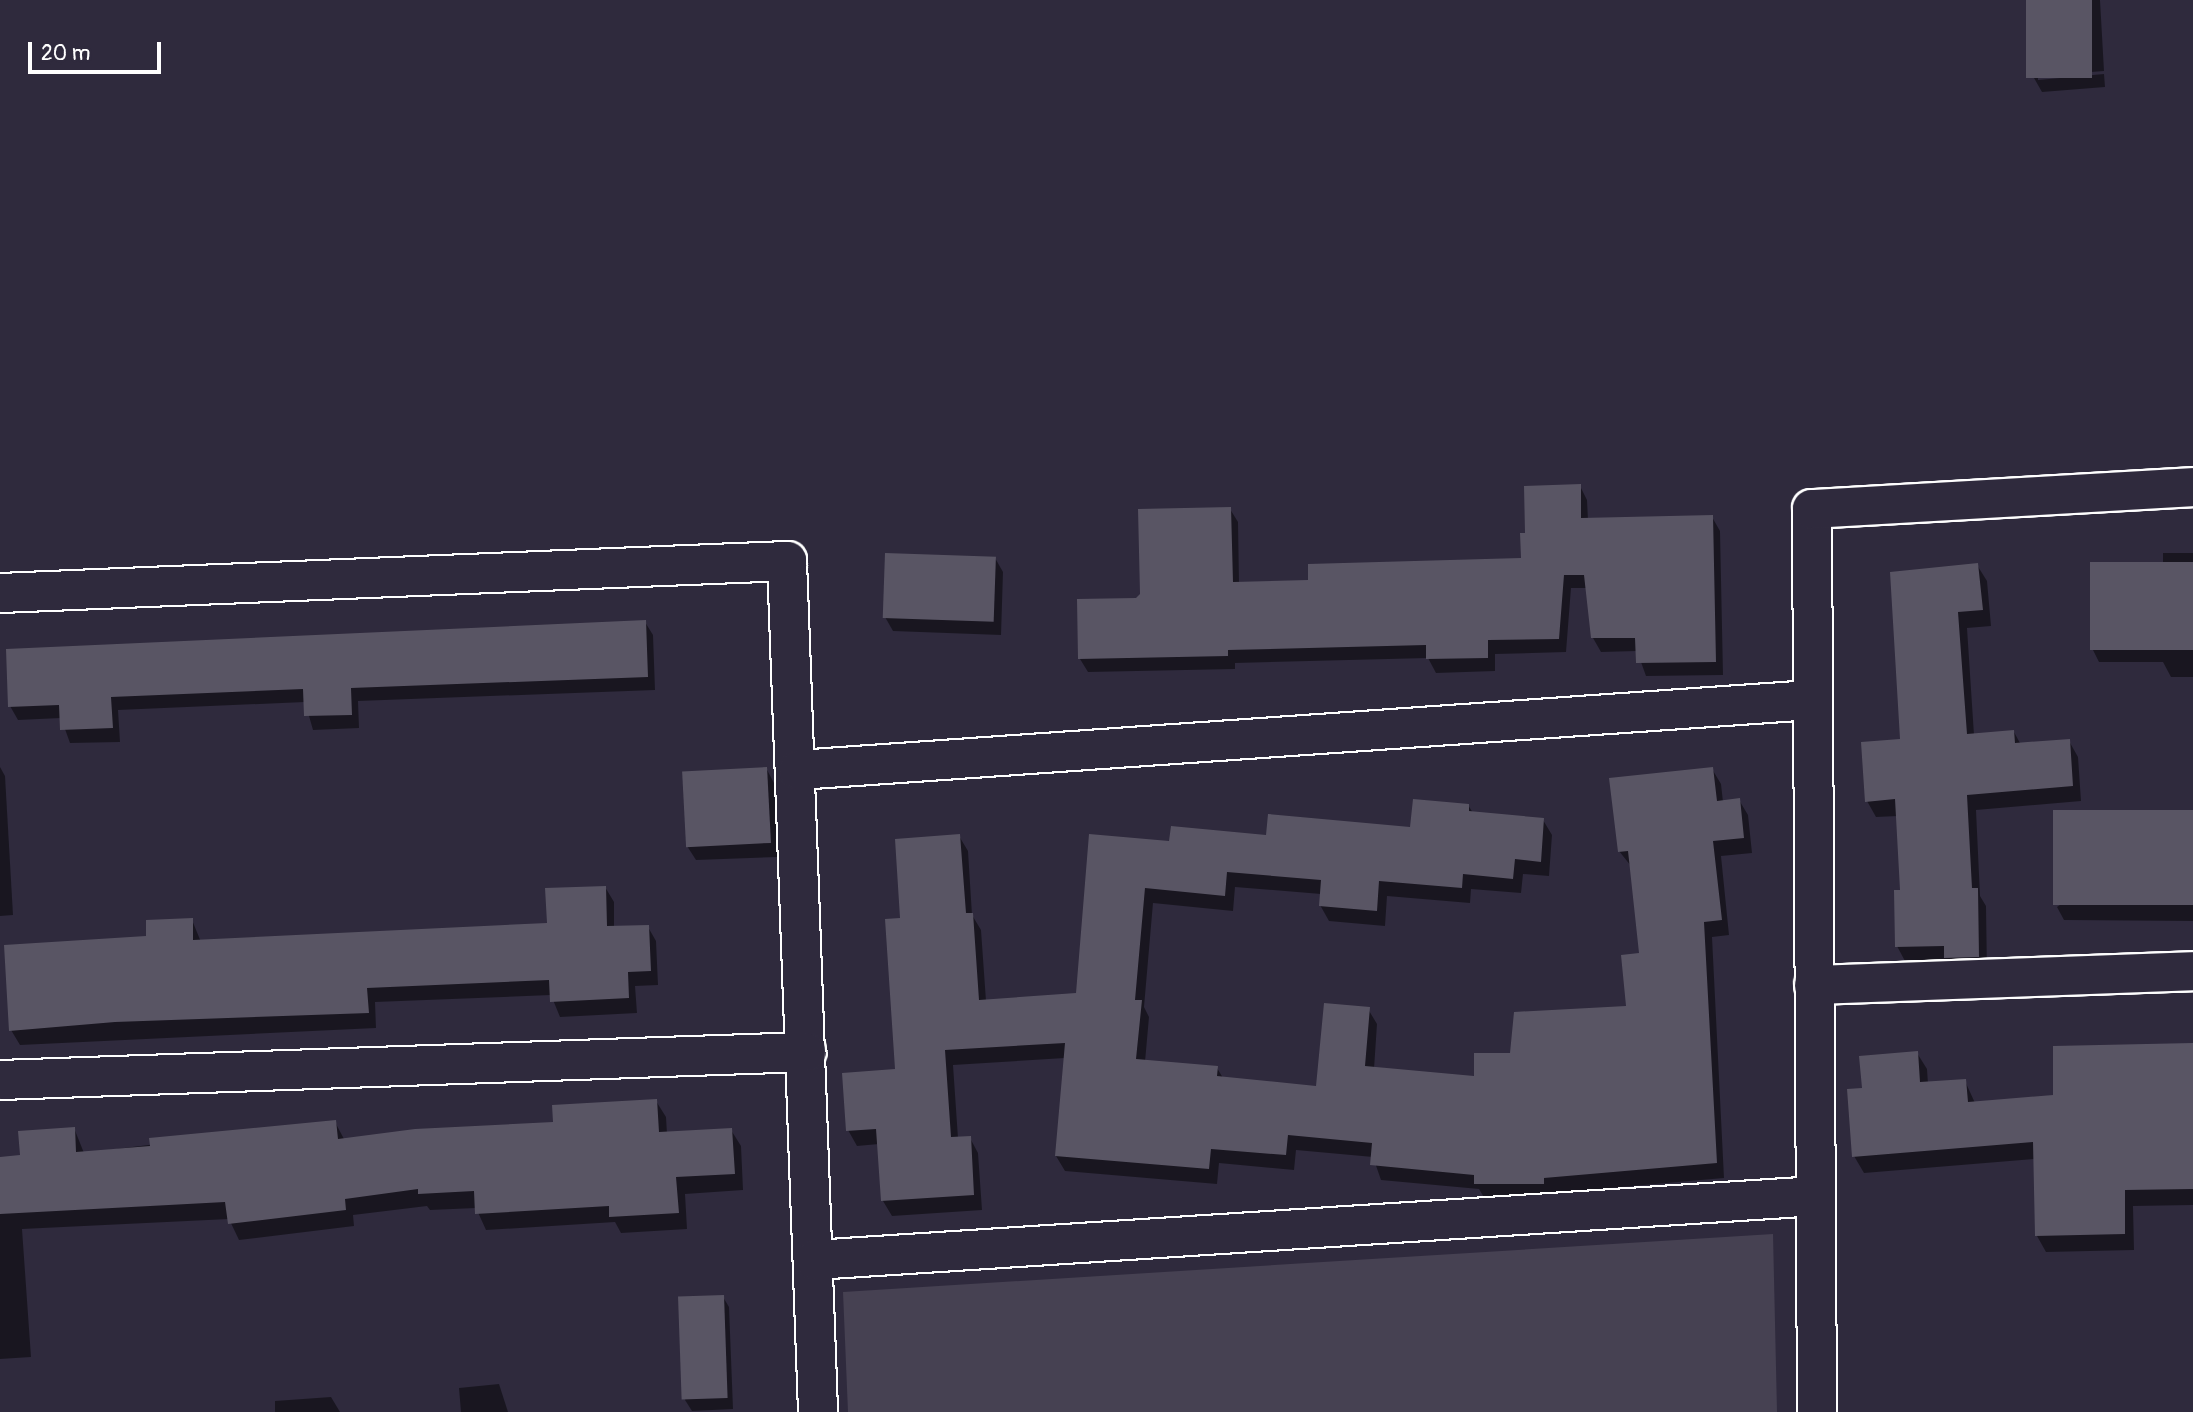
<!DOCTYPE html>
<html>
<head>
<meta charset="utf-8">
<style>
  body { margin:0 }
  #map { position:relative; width:2193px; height:1412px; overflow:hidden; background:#2f2a3d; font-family:Pangolin,sans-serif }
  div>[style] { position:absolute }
  .green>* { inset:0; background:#464152 }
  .shadow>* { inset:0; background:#0007 }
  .building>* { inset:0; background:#595564; transform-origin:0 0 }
  .roads { filter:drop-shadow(2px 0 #fff) drop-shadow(-2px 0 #fff) drop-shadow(0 2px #fff) drop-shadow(0 -2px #fff) }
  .minor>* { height:38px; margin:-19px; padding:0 19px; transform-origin:19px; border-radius:19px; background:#2f2a3d }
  span { translate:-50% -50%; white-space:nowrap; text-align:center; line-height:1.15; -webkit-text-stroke:5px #2f2a3d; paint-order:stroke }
  .scale { position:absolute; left:28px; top:42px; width:133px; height:32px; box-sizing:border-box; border:4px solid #fff; border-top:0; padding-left:9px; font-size:21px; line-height:24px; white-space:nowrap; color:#fff; -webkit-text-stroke:5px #2f2a3d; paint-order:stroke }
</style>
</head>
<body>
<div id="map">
  <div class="green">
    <i style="clip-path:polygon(1773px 1234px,1777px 1412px,848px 1412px,843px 1292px)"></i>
  </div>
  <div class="shadow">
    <i style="clip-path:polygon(2028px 0,2100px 0,2104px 71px,2038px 76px,2038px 80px,2104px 74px,2105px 87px,2042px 92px,2034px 78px)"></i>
    <i style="clip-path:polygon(1580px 486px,1587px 500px,1588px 520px,1712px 517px,1720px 531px,1723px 675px,1646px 676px,1637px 651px,1601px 652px,1593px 638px,1587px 588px,1571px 588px,1566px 652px,1495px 654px,1495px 671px,1436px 673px,1428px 658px,1235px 663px,1235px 669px,1088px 672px,1080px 659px,1230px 509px,1238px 522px,1239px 583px,1310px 581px,1523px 560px,1527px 535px)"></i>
    <i style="clip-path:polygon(2163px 553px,2193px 553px,2193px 677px,2171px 677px,2163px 662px,2099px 662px,2092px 648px,2163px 564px)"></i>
    <i style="clip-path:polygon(995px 558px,1003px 572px,1001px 635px,893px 631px,885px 617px)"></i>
    <i style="clip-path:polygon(1977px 565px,1987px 581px,1991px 626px,1967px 628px,1974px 735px,2014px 732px,2021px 745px,2069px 741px,2078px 757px,2081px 801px,1976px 810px,1980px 896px,1986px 906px,1987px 973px,1906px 963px,1897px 946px,1902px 891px,1898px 816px,1876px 817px,1867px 801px,1902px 740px)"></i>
    <i style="clip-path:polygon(645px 622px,653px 635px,655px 690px,358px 701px,359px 728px,313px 730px,305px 702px,118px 710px,120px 742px,70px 743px,61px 718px,18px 720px,10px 706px)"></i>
    <i style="clip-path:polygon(0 767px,5px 776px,13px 915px,0 916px)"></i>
    <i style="clip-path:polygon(766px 768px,774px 783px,778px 857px,696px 860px,687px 846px)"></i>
    <i style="clip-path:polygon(1712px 769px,1721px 784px,1723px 802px,1739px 800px,1748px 815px,1752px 853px,1721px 856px,1729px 935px,1712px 937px,1724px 1178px,1552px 1193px,1552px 1199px,1485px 1199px,1479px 1189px,1381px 1180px,1373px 1157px,1296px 1150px,1294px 1170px,1219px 1163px,1217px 1184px,1065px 1171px,1056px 1156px,1065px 1058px,953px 1065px,958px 1138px,970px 1138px,978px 1153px,982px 1210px,892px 1216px,883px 1201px,879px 1144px,857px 1146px,848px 1130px,897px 1071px,902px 919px,959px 836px,968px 851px,972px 915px,981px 930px,986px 1001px,1077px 995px,1171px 843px,1412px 829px,1468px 805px,1473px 813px,1543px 820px,1552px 835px,1549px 876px,1523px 874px,1521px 893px,1471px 889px,1470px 903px,1387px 896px,1385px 926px,1329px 921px,1320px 905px,1321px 894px,1235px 887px,1233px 911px,1153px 903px,1144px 1007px,1149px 1017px,1145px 1062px,1217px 1068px,1223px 1078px,1317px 1088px,1368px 1009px,1377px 1024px,1374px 1069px,1476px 1077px,1511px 1055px,1627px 1008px,1641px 955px,1631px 866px,1619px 851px)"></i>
    <i style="clip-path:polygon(2193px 812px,2193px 921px,2064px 920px,2057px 907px)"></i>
    <i style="clip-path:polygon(605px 887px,614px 902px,614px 928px,648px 927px,656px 941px,658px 985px,635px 986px,637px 1013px,560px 1017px,551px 995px,375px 1002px,376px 1028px,20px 1045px,11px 1030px,148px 938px,192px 920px,201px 942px,548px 925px)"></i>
    <i style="clip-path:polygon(2193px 1044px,2193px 1205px,2133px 1206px,2134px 1250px,2046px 1252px,2037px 1236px,2035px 1159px,1864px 1173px,1854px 1156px,1864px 1089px,1917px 1053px,1927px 1069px,1928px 1084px,1965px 1081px,1975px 1103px,2055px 1097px)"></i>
    <i style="clip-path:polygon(656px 1101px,666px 1117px,667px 1134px,731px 1130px,741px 1146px,743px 1190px,685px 1194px,687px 1229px,621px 1233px,615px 1222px,486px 1230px,476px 1208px,430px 1210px,427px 1206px,353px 1215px,354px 1226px,239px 1240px,229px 1219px,22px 1229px,31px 1357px,0 1359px,0 1159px,22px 1157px,74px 1128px,84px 1153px,335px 1122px,344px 1139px,555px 1124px)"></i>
    <i style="clip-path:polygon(723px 1297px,729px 1307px,733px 1409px,692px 1411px,685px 1400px)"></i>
    <i style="clip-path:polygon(499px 1384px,508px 1412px,461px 1412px,459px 1388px)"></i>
    <i style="clip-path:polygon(331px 1397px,340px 1412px,275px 1412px,275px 1401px)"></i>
  </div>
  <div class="building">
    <i style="left:2026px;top:0;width:66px;height:78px"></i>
    <i style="clip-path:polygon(1581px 484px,1581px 518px,1713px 515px,1716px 662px,1636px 663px,1635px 638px,1591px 638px,1584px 575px,1564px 575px,1559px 639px,1488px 640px,1488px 658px,1426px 659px,1426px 645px,1228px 650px,1228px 656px,1078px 659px,1077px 599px,1136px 598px,1140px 594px,1138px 509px,1231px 507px,1233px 582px,1308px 580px,1308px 564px,1521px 558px,1520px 533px,1525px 533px,1524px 486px)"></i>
    <i style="left:885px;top:553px;width:111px;height:65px;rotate:2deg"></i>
    <i style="left:2193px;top:562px;width:88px;height:103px;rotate:90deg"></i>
    <i style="clip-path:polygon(1978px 563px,1983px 610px,1958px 612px,1967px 734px,2014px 730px,2015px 743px,2070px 739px,2073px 786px,1967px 795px,1972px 888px,1978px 888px,1979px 957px,1944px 958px,1944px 946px,1895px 947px,1894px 890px,1900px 890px,1895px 799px,1865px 802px,1861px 742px,1900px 739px,1890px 572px)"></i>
    <i style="clip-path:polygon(646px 620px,648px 677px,351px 688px,352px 715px,304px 716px,303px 689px,111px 697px,113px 728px,60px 730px,59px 705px,8px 707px,6px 649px)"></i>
    <i style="left:767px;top:767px;width:76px;height:85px;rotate:87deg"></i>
    <i style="clip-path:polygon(1713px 767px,1717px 801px,1740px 798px,1744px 838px,1713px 841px,1722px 920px,1704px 922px,1717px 1163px,1544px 1178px,1544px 1184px,1474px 1184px,1474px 1175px,1370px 1165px,1372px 1143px,1288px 1135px,1286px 1155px,1211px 1149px,1209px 1169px,1055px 1156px,1065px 1043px,945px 1050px,951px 1137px,971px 1136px,974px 1195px,881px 1201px,876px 1129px,846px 1131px,842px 1073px,895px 1069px,885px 919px,900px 918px,895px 839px,960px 834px,966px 913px,973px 913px,979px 1000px,1076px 993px,1089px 834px,1169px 841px,1171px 826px,1266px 835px,1268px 814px,1410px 827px,1413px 799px,1469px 804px,1469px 811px,1544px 818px,1541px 862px,1515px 859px,1513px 879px,1463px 874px,1462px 888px,1379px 881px,1377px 911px,1319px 906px,1321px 880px,1227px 872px,1225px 896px,1145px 888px,1135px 1000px,1142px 1000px,1136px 1059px,1218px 1066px,1217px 1076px,1316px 1086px,1324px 1003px,1370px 1007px,1365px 1066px,1474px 1076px,1474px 1053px,1510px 1053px,1514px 1012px,1626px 1006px,1621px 955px,1639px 953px,1628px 851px,1618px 852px,1609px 778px)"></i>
    <i style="left:2193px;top:810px;width:95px;height:140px;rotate:90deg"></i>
    <i style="clip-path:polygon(606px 886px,607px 926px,649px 925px,651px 971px,628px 972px,629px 998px,550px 1002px,549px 980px,367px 988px,369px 1013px,115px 1022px,9px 1031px,4px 945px,146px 936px,146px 920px,193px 918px,193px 940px,547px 923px,545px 888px)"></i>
    <i style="clip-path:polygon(2193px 1043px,2193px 1189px,2125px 1190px,2125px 1234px,2035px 1236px,2033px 1142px,1852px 1157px,1847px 1089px,1862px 1088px,1859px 1056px,1918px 1051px,1920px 1082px,1966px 1079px,1968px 1102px,2053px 1095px,2053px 1046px)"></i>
    <i style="clip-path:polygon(657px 1099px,659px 1132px,732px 1128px,735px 1174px,676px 1177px,679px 1213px,609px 1217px,609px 1206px,475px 1214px,474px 1191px,418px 1194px,418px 1189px,345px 1199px,346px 1210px,228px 1224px,225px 1202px,0 1214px,0 1157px,20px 1155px,18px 1131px,75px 1127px,76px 1152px,150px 1146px,149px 1138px,336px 1120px,338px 1139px,415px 1129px,553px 1122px,552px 1105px)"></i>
    <i style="left:724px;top:1295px;width:103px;height:46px;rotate:88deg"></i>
  </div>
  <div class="roads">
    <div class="minor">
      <i style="left:0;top:593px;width:788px;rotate:-2.33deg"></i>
      <i style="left:787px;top:561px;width:852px;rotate:87.91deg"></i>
      <i style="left:798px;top:770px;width:1017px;rotate:-3.95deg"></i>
      <i style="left:1814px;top:985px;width:379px;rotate:-2.1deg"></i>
      <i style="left:0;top:1080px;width:807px;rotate:-1.99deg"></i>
      <i style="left:814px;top:1260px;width:1004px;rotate:-3.65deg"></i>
      <i style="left:1817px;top:1412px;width:903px;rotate:-90.32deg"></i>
      <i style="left:1812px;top:509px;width:382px;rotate:-3.3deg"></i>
    </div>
  </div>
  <div class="scale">20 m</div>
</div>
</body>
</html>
